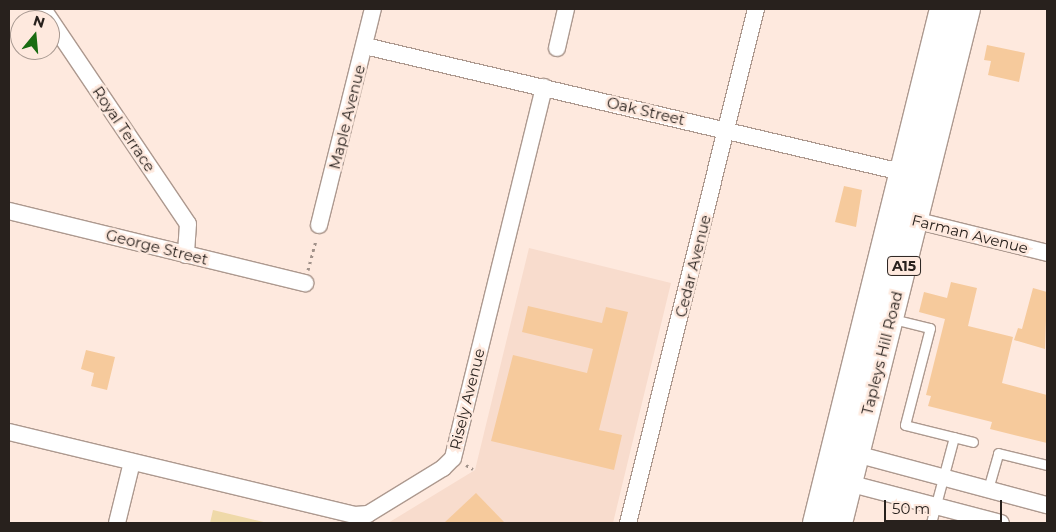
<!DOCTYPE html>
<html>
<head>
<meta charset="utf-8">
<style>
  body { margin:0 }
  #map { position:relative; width:1056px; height:532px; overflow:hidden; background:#fee9de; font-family:Montserrat,sans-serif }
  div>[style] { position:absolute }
  .built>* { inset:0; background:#f8dccd }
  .green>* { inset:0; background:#efd9a9 }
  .building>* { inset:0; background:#f6ca9c }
  .path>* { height:3px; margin-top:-1.5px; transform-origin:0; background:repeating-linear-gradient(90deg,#a1928a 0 2.5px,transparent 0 6.5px) }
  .roads { filter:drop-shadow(1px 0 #ad998f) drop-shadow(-1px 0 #ad998f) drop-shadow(0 1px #ad998f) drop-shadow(0 -1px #ad998f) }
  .service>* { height:9px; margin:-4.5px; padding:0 4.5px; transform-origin:4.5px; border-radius:4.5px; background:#fff }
  .minor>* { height:16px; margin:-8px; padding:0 8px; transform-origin:8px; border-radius:8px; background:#fff }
  .primary>* { height:26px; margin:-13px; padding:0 13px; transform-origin:13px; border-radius:13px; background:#fff }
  span { translate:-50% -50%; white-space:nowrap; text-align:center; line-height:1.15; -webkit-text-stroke:5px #fee9de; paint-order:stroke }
  .shield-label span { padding:1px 4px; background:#fee9de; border:1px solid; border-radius:4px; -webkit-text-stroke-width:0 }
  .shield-label { font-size:14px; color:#28211d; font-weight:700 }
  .street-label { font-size:15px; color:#28211d }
  .frame { position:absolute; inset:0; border:10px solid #28211d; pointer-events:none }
  .north { position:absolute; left:10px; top:10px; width:50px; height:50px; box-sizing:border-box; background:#fee9de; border:1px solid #a89991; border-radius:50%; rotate:17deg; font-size:14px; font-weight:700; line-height:20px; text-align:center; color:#28211d }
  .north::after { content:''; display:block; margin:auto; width:18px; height:22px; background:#196c12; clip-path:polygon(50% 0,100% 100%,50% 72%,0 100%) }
  .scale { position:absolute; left:884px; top:500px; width:118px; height:22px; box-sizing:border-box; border:2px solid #28211d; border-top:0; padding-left:6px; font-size:15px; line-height:18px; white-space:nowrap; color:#28211d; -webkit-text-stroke:4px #fee9de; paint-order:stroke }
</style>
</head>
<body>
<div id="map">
  <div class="built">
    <i style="clip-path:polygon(529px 248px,671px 283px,613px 523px,388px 523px,475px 470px)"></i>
  </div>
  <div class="green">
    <i style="clip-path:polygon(213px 510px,268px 523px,210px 523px)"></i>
  </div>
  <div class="building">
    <i style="clip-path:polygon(987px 45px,1025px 53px,1019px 82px,988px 75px,991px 61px,984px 60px)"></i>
    <i style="clip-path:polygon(844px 186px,862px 190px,856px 227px,835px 222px)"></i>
    <i style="clip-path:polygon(951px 282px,977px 288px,968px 326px,1013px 337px,1002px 383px,1047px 395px,1047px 443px,990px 429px,992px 422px,928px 406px,931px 396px,926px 395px,945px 319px,919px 312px,924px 292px,947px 298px)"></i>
    <i style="clip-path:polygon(1033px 288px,1047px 292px,1045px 349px,1014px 340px,1018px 328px,1022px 329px)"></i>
    <i style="clip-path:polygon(528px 306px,602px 323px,606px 307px,628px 312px,599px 430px,622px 435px,614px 470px,491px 441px,513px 355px,587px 373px,593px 349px,522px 332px)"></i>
    <i style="clip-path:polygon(86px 350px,115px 357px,107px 390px,91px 386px,94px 373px,81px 369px)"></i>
    <i style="clip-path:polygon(476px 493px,505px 523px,444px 523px)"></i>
  </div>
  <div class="path">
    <i style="left:308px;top:270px;width:31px;rotate:-75deg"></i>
    <i style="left:466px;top:465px;width:8px;rotate:30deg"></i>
  </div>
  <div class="roads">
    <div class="service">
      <i style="left:893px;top:319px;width:38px;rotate:14deg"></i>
      <i style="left:930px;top:328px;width:100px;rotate:104.5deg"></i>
      <i style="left:905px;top:425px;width:70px;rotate:14deg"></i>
      <i style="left:988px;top:489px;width:37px;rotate:-74deg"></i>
      <i style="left:998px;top:453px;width:50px;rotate:13.8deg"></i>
      <i style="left:931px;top:523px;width:89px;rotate:-75deg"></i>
    </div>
    <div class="minor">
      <i style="left:43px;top:9px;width:259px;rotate:56deg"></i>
      <i style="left:188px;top:224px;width:31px;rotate:94deg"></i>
      <i style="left:365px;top:46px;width:560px;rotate:13.22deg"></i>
      <i style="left:557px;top:48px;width:40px;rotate:-77deg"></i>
      <i style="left:9px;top:211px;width:305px;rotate:13.7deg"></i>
      <i style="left:906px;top:218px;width:145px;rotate:13.9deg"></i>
      <i style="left:319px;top:225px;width:223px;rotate:-76deg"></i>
      <i style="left:9px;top:432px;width:356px;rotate:13.5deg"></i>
      <i style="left:355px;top:515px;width:13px;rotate:-4deg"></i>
      <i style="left:368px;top:514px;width:88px;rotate:-31.5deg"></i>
      <i style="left:443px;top:468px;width:14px;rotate:-45deg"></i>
      <i style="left:453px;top:458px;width:382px;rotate:-76.2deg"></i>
      <i style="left:849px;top:456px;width:7px;rotate:-16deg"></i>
      <i style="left:856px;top:454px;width:198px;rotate:15deg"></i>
      <i style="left:843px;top:477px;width:8px;rotate:50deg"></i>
      <i style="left:848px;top:483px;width:158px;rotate:14.7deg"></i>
      <i style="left:117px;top:523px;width:63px;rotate:-76.2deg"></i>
      <i style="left:628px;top:523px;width:530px;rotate:-76.02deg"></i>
    </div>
    <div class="primary">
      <i style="left:816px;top:523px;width:529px;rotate:-76.12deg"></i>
      <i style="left:839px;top:523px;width:530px;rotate:-76.02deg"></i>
    </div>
  </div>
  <div class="shield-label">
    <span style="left:904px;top:266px">A15</span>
  </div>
  <div class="street-label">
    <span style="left:646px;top:111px;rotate:13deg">Oak Street</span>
    <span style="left:347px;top:117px;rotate:-76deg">Maple Avenue</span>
    <span style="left:124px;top:129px;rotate:56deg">Royal Terrace</span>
    <span style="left:970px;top:234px;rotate:14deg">Farman Avenue</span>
    <span style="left:157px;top:247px;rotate:14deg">George Street</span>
    <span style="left:693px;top:266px;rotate:-76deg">Cedar Avenue</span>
    <span style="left:882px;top:353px;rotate:-76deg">Tapleys Hill Road</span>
    <span style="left:467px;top:399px;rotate:-76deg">Risely Avenue</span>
  </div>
  <div class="frame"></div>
  <div class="north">N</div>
  <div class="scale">50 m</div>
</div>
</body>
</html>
